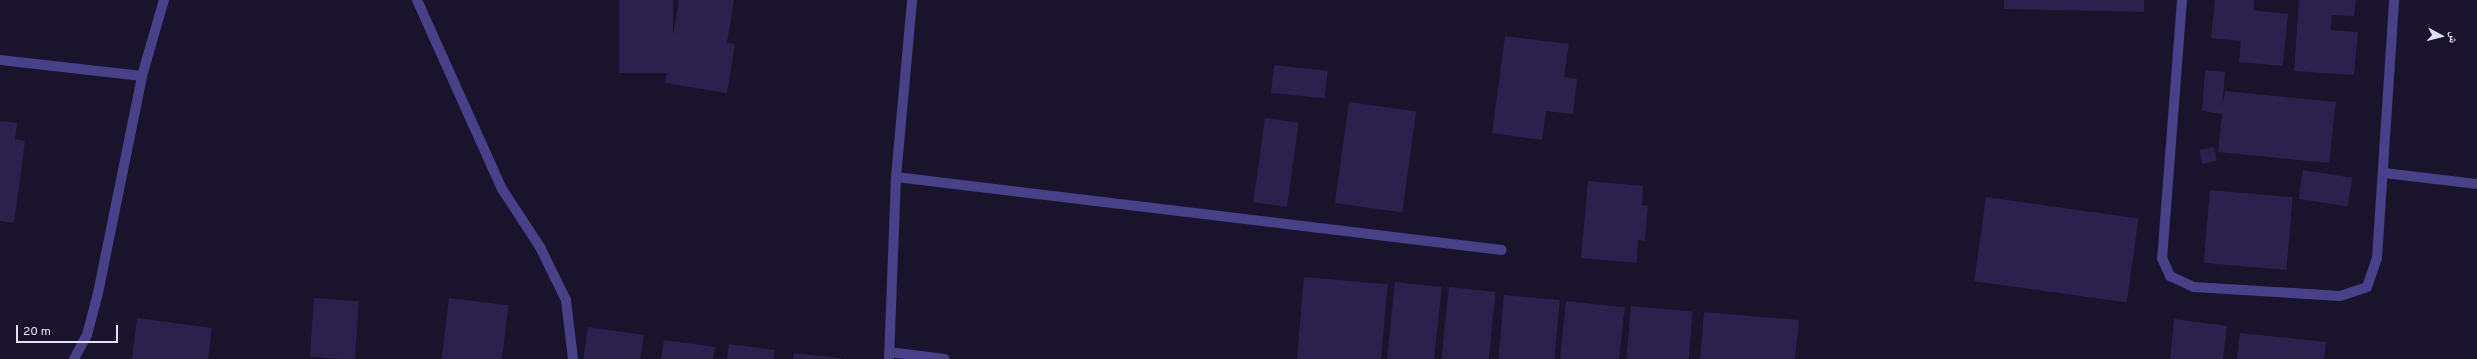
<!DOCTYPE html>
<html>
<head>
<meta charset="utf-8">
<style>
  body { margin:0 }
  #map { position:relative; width:2477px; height:359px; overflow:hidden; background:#19132c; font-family:Overpass,"Noto Naskh Arabic",sans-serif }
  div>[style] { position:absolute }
  .building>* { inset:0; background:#2c204c; transform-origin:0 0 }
  .minor>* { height:10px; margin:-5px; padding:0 5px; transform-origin:5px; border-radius:5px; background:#484089 }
  .tertiary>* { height:10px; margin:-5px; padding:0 5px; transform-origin:5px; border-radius:5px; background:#484089 }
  span { translate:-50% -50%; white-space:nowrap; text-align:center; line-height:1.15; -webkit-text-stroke:3px #19132c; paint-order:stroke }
  .north { position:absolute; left:2421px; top:16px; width:40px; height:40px; -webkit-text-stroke:3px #19132c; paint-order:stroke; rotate:97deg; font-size:11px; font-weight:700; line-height:16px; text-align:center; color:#e5dffe }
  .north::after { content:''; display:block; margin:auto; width:14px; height:18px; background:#e5dffe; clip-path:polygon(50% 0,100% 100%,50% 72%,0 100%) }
  .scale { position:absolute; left:16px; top:325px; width:102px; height:18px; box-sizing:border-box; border:2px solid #e5dffe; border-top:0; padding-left:5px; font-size:12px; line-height:14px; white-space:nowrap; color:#e5dffe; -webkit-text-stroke:3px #19132c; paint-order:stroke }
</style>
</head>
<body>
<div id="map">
  <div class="building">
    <i style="left:619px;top:0;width:54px;height:73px"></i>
    <i style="clip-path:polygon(679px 0,734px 0,727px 43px,735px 44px,727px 93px,665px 83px)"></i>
    <i style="clip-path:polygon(2004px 0,2144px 0,2144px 12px,2004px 9px)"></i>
    <i style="clip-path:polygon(2215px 0,2255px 0,2253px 10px,2288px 14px,2283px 66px,2239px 62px,2241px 41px,2211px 38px)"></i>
    <i style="clip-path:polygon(2299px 0,2356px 0,2354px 16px,2332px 15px,2331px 30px,2358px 32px,2354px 75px,2294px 71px)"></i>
    <i style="clip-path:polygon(1505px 36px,1569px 44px,1564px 77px,1577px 79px,1573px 114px,1546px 111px,1542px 140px,1492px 133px)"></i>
    <i style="left:1274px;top:65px;width:54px;height:28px;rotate:6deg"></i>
    <i style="clip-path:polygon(2205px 70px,2225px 72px,2222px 110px,2225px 91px,2336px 102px,2329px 163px,2218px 152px,2222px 114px,2202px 111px)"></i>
    <i style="left:1349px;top:102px;width:68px;height:102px;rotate:8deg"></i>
    <i style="left:1265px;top:118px;width:34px;height:85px;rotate:8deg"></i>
    <i style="clip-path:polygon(0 121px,17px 123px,15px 139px,25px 141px,14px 223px,0 221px)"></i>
    <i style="left:2214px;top:147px;width:14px;height:15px;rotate:78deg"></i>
    <i style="left:2303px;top:170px;width:50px;height:29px;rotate:9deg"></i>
    <i style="clip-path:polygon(1588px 181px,1643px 186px,1642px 205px,1648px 206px,1645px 241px,1638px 240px,1637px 263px,1581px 258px)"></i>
    <i style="left:2210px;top:190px;width:83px;height:73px;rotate:5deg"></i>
    <i style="left:1986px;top:197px;width:154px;height:85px;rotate:8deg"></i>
    <i style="left:1304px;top:277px;width:84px;height:82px;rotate:5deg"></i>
    <i style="left:1395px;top:282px;width:47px;height:77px;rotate:6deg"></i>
    <i style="left:1449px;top:287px;width:47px;height:72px;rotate:6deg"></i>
    <i style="left:1504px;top:295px;width:56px;height:64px;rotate:5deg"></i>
    <i style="left:314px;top:298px;width:45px;height:59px;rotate:4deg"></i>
    <i style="left:449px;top:298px;width:60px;height:61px;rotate:7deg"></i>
    <i style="left:1566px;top:301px;width:59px;height:58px;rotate:6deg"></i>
    <i style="left:1631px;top:306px;width:62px;height:53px;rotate:5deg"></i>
    <i style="clip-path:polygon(1704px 312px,1799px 320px,1795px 359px,1700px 359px)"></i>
    <i style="clip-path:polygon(137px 318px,212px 328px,208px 359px,132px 359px)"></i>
    <i style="clip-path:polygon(2174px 319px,2227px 326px,2223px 359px,2170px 359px)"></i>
    <i style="clip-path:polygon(588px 327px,644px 335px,640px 359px,583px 359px)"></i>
    <i style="clip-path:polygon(2240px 333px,2326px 342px,2324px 359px,2237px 359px)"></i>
    <i style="clip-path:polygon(664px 340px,715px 347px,713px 359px,661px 359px)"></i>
    <i style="clip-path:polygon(729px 344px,775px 350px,774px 359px,727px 359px)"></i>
    <i style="clip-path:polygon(794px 353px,841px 358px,841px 359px,793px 359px)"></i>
  </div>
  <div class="minor">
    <i style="left:417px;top:0;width:207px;rotate:65.8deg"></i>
    <i style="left:502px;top:189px;width:69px;rotate:56.8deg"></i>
    <i style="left:540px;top:247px;width:59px;rotate:63.9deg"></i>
    <i style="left:566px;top:300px;width:59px;rotate:83.2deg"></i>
    <i style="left:2182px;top:0;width:259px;rotate:94.4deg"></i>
    <i style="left:2162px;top:258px;width:20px;rotate:66deg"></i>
    <i style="left:2170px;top:276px;width:26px;rotate:25deg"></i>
    <i style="left:2194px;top:287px;width:146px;rotate:3.5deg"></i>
    <i style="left:2340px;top:296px;width:28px;rotate:-18deg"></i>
    <i style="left:2367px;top:287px;width:31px;rotate:-71deg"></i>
    <i style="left:2377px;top:258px;width:259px;rotate:-86.2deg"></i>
    <i style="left:0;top:60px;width:143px;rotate:6.4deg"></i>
    <i style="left:2384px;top:173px;width:94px;rotate:6.7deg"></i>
    <i style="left:896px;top:177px;width:610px;rotate:6.87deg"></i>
    <i style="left:889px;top:352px;width:56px;rotate:7.1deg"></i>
    <i style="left:74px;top:359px;width:27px;rotate:-62deg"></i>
    <i style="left:87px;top:335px;width:43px;rotate:-75.3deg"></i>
    <i style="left:98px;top:293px;width:221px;rotate:-78.5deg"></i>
    <i style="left:142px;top:76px;width:79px;rotate:-73.9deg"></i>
  </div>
  <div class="tertiary">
    <i style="left:889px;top:359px;width:182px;rotate:-87.8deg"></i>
    <i style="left:896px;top:177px;width:178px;rotate:-84.8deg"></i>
  </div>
  <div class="north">ش</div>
  <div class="scale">20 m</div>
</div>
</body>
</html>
